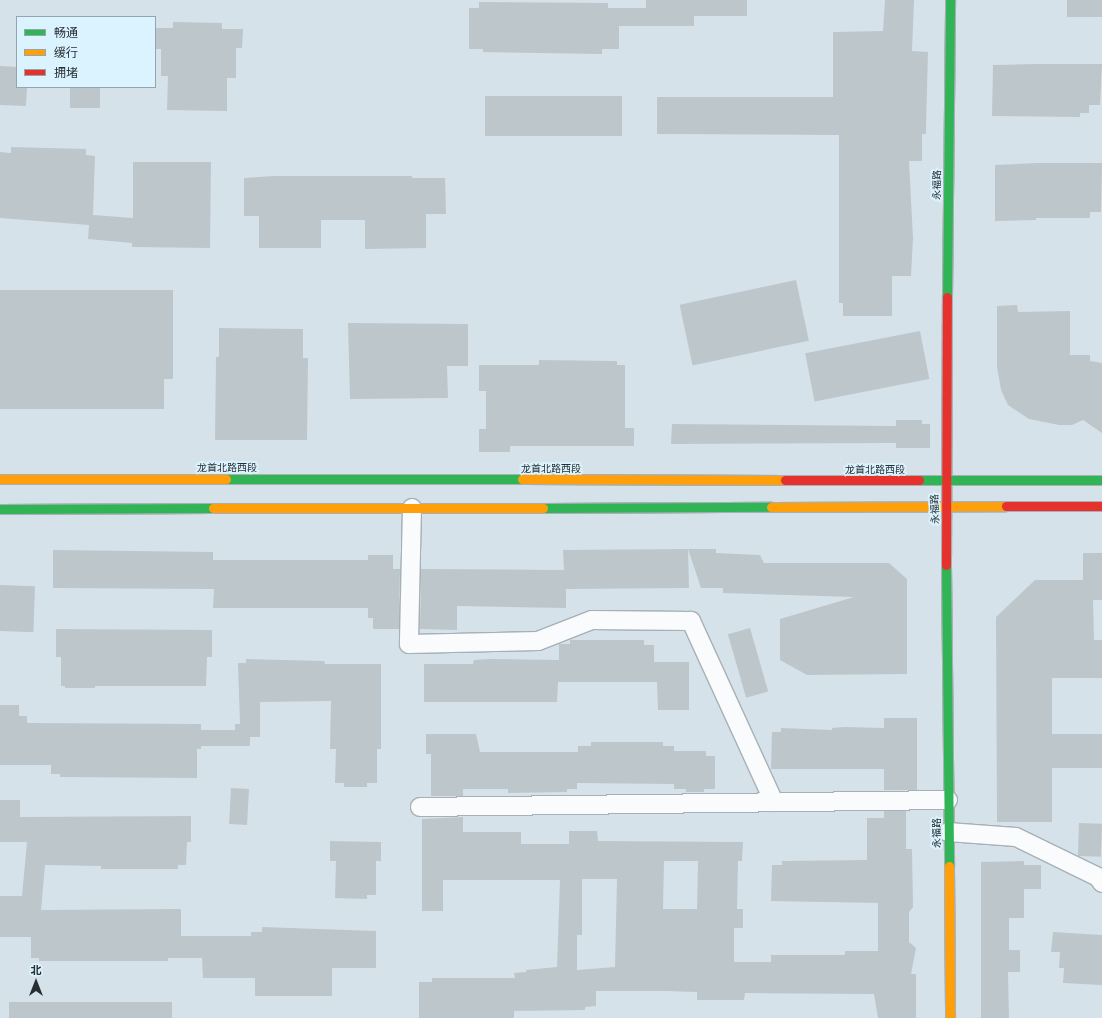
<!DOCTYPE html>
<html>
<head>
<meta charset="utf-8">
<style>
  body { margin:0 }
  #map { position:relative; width:1102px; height:1018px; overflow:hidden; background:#d6e2e9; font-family:"Titillium Web","Noto Sans SC",sans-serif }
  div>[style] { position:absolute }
  .building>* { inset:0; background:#bdc6cb; transform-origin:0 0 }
  .roads { filter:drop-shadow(1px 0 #a7b0b6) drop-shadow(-1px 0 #a7b0b6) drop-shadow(0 1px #a7b0b6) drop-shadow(0 -1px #a7b0b6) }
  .street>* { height:18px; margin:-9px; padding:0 9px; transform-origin:9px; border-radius:9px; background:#f9fbfc }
  .fast>* { height:9px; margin:-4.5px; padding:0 4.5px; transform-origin:4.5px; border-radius:4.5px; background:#30b455 }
  .slow>* { height:9px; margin:-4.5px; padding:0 4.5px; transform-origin:4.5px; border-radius:4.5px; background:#ff9f0a }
  .jam>* { height:9px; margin:-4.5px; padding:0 4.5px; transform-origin:4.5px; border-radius:4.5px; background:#e5322d }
  span { translate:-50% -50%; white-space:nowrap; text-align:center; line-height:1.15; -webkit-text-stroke:3.5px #dbf3fe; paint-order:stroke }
  .street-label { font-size:10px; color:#272f34 }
  .legend { position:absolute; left:16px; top:16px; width:140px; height:72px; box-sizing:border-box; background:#dbf3fe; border:1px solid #93a5ad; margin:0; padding:5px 7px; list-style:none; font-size:12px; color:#272f34 }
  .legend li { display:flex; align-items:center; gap:8px; height:20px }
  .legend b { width:20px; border:1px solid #93a5ad }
  .north { position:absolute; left:16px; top:962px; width:40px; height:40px; -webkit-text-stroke:3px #dbf3fe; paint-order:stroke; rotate:0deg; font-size:11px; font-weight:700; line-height:16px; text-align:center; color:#272f34 }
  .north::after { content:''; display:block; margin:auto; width:14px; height:18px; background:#272f34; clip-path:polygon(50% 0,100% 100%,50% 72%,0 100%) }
</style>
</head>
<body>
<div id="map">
  <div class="building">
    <i style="clip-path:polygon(646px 0,747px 0,747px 16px,694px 16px,694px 26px,619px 26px,619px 49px,602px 49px,602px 54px,483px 52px,483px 49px,469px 49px,469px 8px,479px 8px,479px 2px,608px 3px,608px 8px,646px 8px)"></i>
    <i style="clip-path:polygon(885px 0,914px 0,912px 51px,928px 52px,926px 126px,926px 134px,922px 134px,922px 161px,909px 161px,913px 238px,911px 276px,892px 276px,892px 316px,843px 316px,843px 303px,839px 303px,839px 135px,657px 134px,657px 97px,833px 97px,833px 32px,883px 31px)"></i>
    <i style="left:1067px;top:0;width:35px;height:17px"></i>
    <i style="clip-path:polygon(173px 22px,222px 23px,222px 29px,243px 29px,242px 48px,236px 48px,236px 78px,227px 78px,227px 111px,167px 110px,168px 76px,161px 76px,161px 49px,155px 49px,155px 28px,173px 28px)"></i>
    <i style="clip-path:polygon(1035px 64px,1102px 64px,1100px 105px,1089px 105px,1089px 113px,1080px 113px,1080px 117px,992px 116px,993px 65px)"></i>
    <i style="clip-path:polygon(0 66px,17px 67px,17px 87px,27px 87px,26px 106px,0 105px)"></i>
    <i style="left:70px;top:87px;width:30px;height:21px"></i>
    <i style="left:622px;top:96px;width:40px;height:137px;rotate:90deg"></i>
    <i style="clip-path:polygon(11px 147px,86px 149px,86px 155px,95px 156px,93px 215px,133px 218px,133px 162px,211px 162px,210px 248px,132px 247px,132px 243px,88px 239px,89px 225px,0 218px,0 152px,11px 153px)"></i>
    <i style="clip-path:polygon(1037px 163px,1102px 163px,1101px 212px,1090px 212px,1090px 218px,1036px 218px,1036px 220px,995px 221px,995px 165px)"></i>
    <i style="clip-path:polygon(274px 176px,412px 176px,412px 178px,445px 178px,446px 214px,426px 214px,426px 248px,365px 249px,365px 220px,321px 220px,321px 248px,259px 248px,259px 216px,244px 216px,244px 178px)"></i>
    <i style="left:796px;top:280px;width:62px;height:119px;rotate:78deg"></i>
    <i style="clip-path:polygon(0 290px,173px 290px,173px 379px,164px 379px,164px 409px,0 409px)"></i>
    <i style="clip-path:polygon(1017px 305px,1018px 312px,1070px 311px,1070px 355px,1090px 355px,1090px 361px,1102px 363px,1102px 433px,1083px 420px,1072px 425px,1059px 425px,1029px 419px,1008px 405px,1001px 390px,997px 367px,997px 306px)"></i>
    <i style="clip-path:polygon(348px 323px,468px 324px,468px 366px,447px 366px,448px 398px,350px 399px)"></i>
    <i style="clip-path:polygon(219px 328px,303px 329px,303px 358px,308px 358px,307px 440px,215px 440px,216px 357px,219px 357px)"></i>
    <i style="left:920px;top:331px;width:49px;height:117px;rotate:79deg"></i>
    <i style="clip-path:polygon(539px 360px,617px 361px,617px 365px,625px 365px,625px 428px,634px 428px,634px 446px,510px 446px,510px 452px,479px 452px,479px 429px,486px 429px,486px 391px,479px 391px,479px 365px,539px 365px)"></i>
    <i style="clip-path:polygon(896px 420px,922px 420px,922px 424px,930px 424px,930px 448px,896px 448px,896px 443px,671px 444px,672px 424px,896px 426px)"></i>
    <i style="clip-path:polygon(688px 549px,689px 588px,566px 589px,566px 608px,457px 606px,457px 630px,420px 629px,421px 569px,564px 570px,563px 550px)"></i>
    <i style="clip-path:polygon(688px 549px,716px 549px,716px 553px,760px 555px,764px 563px,889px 563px,907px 579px,907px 674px,807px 675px,780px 660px,780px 619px,854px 597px,723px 593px,723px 588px,701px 588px)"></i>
    <i style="clip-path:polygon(53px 550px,213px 552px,213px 560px,368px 560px,368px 555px,393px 555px,393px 569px,400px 569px,399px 629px,373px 629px,373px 618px,368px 618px,368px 608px,213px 608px,214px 589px,53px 588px)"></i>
    <i style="clip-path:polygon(1083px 553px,1102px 553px,1102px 600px,1093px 600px,1094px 640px,1102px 640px,1102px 678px,1052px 678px,1052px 734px,1102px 734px,1102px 768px,1052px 768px,1052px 822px,997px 822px,996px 617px,1035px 580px,1083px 580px)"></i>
    <i style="left:0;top:585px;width:35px;height:46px;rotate:2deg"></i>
    <i style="left:750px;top:628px;width:66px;height:23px;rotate:74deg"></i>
    <i style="clip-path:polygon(56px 629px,212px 630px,212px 657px,207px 657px,206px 686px,95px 686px,95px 688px,65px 688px,65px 686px,61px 686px,61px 657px,56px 657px)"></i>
    <i style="clip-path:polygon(570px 640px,644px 640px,644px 645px,654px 645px,654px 662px,689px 662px,689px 710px,658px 710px,657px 682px,558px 682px,557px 702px,424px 702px,424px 664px,473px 664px,474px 660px,490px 659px,559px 660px,559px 644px,570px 644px)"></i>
    <i style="clip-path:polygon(246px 659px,324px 661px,325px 664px,381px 664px,381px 749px,377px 749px,377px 783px,367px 783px,367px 787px,344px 787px,344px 783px,335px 783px,336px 749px,330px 749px,331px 701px,260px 702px,260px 737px,250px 737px,250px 746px,201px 746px,201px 749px,197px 749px,197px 778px,60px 777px,60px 774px,51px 774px,51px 765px,0 765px,0 705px,19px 705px,19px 716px,27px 716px,27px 723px,201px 724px,201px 730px,235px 730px,235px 724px,240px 724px,238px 663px,246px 663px)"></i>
    <i style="clip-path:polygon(884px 718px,917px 718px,917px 790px,884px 790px,884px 769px,771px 769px,772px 732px,781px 732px,781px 728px,832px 730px,832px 728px,844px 727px,884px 728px)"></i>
    <i style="clip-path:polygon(426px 734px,476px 734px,480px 752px,578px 752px,578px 746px,591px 746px,591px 742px,663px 742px,663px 746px,674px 746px,674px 751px,706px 751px,706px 756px,715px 756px,715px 789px,704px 789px,704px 792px,686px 792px,686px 789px,674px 789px,674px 784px,577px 783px,577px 789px,567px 789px,567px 792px,508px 793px,508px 789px,463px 789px,463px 796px,431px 796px,431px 754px,426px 754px)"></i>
    <i style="left:231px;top:788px;width:18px;height:36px;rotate:3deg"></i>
    <i style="clip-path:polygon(0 800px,20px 800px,20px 817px,191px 816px,191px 842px,187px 842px,186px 865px,178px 865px,178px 869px,101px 869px,101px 866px,45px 865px,41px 910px,181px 909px,181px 936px,251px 936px,251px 932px,262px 932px,262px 927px,376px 931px,376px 968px,332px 968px,332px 996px,255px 996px,255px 978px,203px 978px,202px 958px,168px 958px,168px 961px,39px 961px,39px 958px,31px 958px,31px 937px,0 937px,0 896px,22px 896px,27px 842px,0 842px)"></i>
    <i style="clip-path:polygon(evenodd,884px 811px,906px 811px,906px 849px,912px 849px,913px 907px,909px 912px,909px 942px,916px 948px,911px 974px,916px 974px,916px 1018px,878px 1018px,874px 994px,745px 993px,744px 1000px,697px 1000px,697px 992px,666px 991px,596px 991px,596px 1006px,585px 1007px,585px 1010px,514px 1011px,514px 1018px,419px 1018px,419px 982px,432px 982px,432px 978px,515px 978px,514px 973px,526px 972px,526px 970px,557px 967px,560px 880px,443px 880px,443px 911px,422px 911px,422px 819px,463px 817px,463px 832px,521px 832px,521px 844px,569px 844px,569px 831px,597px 831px,598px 841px,743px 842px,742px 861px,738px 861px,737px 909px,743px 909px,743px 928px,734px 928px,734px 962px,771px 962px,771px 955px,845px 955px,845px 951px,878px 951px,878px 903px,771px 901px,772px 865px,782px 865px,782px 861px,867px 860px,867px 818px,884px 818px,884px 811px,664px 861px,698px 861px,697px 909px,663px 909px,664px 861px,884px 811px,582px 879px,617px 879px,615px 967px,577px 970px,577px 935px,582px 935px,582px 879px)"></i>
    <i style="left:1079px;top:823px;width:23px;height:33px;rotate:2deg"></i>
    <i style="clip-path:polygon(330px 841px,381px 842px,381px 861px,376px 861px,376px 895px,367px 895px,367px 899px,335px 898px,336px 861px,330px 861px)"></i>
    <i style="clip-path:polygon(1024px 861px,1024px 865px,1041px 865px,1041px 889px,1024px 889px,1024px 918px,1009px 918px,1009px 950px,1020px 950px,1020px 972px,1008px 972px,1009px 1018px,981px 1018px,981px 862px)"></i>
    <i style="clip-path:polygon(1053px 932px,1102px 935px,1102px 985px,1063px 983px,1064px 968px,1059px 968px,1060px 952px,1051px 952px)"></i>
    <i style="left:9px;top:1002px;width:163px;height:16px"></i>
  </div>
  <div class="roads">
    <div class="street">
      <i style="left:412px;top:508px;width:136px;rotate:91.3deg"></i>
      <i style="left:409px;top:644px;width:129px;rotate:-1.3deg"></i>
      <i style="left:538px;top:641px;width:58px;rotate:-21.3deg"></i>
      <i style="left:592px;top:620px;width:99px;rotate:0.6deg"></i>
      <i style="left:691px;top:621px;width:199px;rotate:65.4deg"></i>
      <i style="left:420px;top:807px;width:528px;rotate:-0.76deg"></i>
      <i style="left:948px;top:832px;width:68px;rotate:4.2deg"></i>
      <i style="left:1016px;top:837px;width:91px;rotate:26deg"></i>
      <i style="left:1098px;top:877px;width:7px;rotate:56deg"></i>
    </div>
    <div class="fast">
      <i style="left:947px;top:297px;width:297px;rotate:-89.4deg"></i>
      <i style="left:226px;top:479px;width:296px"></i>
      <i style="left:919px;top:480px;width:183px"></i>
      <i style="left:543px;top:508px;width:228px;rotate:-0.3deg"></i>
      <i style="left:0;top:509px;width:213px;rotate:-0.3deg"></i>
      <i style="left:946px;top:565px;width:301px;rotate:89.4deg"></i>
    </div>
    <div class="slow">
      <i style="left:0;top:479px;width:226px"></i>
      <i style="left:522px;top:479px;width:263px;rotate:0.2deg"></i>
      <i style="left:771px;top:507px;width:235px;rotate:-0.2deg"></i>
      <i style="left:213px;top:508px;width:330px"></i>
      <i style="left:949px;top:866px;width:152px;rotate:89.6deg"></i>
    </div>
    <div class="jam">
      <i style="left:785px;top:480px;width:134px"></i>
      <i style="left:1006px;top:506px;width:96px"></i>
      <i style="left:946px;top:565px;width:268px;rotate:-89.8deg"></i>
    </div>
  </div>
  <div class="street-label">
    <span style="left:937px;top:185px;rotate:-89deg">永福路</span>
    <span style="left:227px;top:468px">龙首北路西段</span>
    <span style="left:551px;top:469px">龙首北路西段</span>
    <span style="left:875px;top:470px">龙首北路西段</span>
    <span style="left:935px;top:509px;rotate:-92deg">永福路</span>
    <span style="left:937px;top:833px;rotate:-90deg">永福路</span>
  </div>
  <ul class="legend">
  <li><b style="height:5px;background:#30b455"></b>畅通</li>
  <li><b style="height:5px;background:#ff9f0a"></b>缓行</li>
  <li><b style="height:5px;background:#e5322d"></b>拥堵</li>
  </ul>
  <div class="north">北</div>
</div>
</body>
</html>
